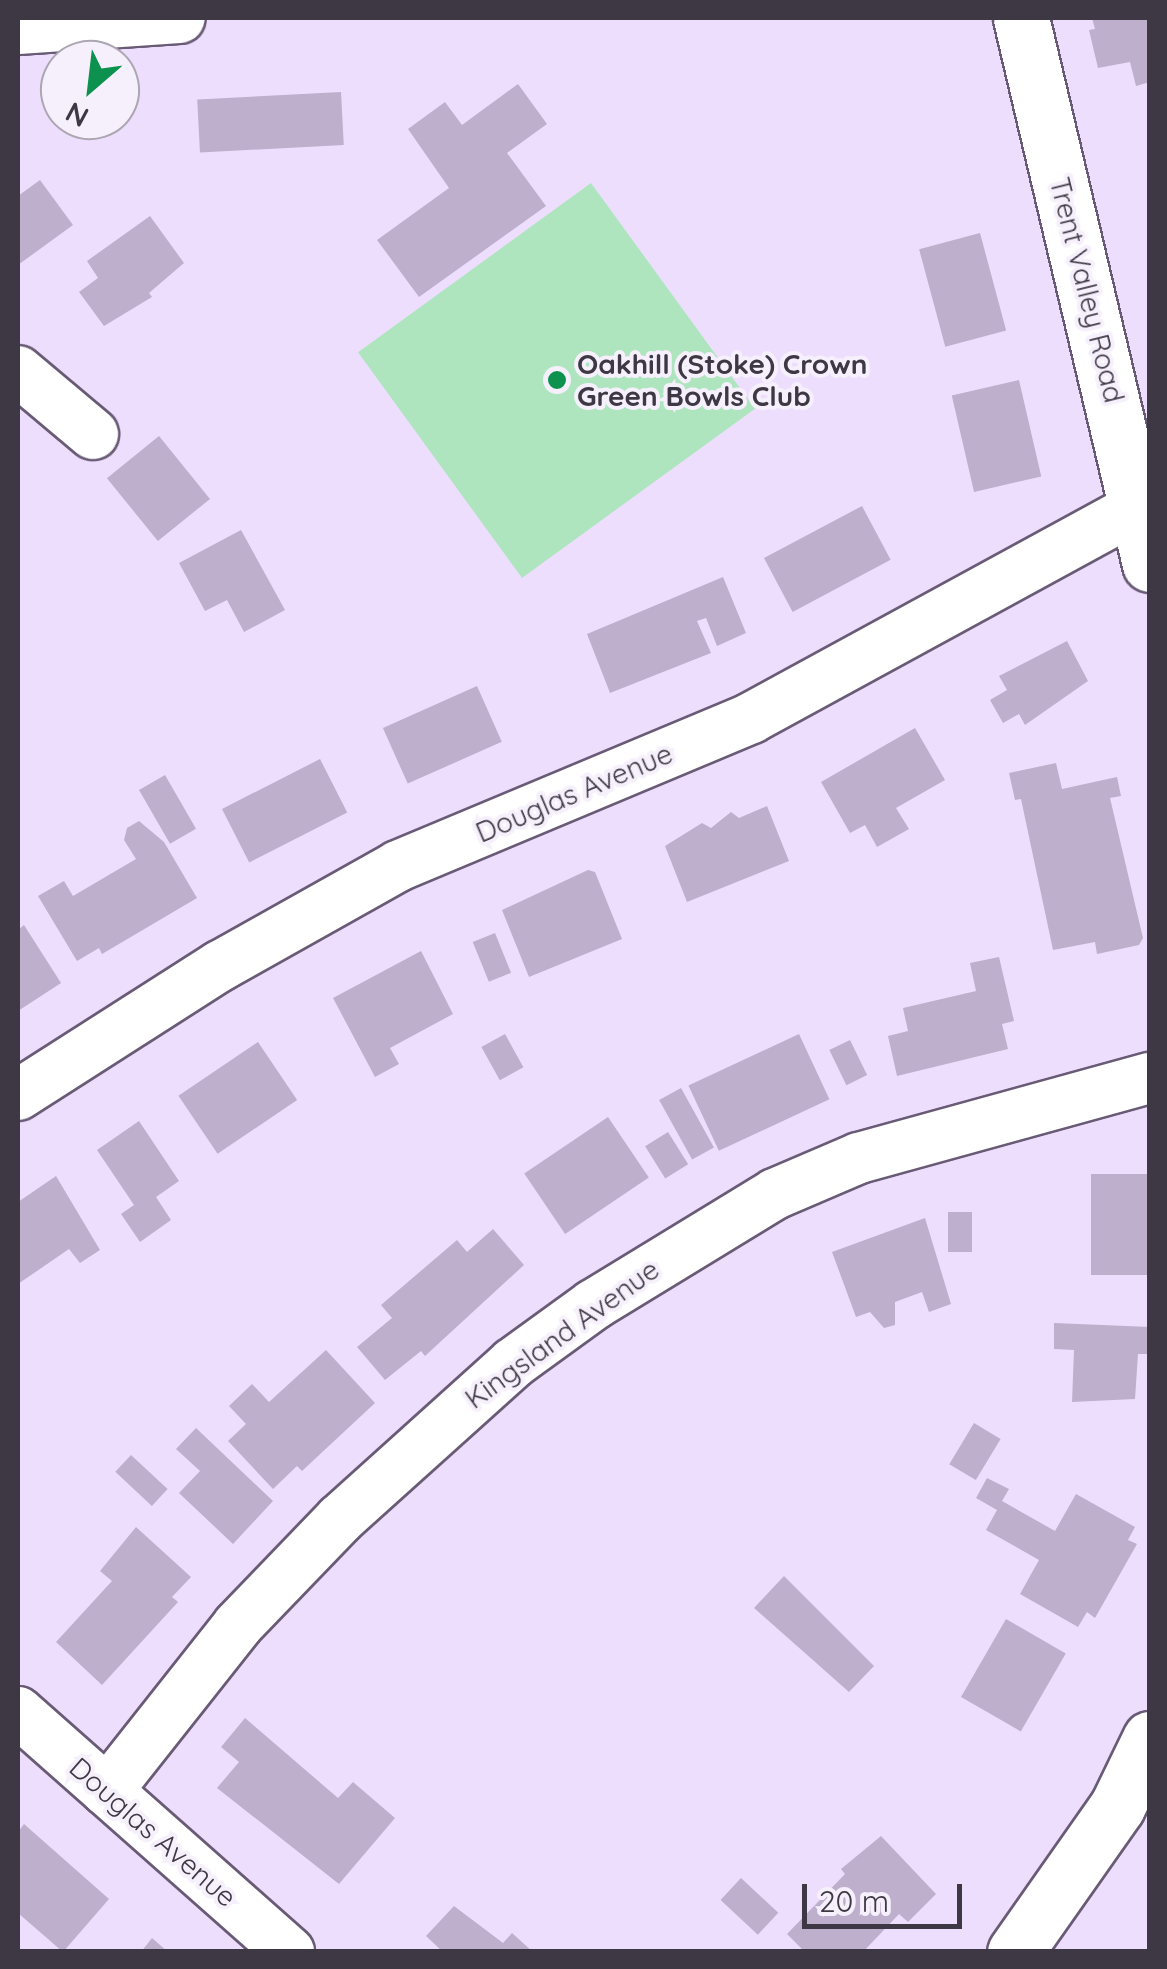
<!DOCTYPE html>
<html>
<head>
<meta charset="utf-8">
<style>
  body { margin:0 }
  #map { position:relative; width:1167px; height:1969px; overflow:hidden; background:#eedefd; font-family:Quicksand,sans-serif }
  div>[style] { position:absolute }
  .green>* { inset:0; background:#afe5be; transform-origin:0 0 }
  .building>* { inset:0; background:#beafcd; transform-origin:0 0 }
  .roads { filter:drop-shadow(2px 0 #695b76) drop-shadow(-2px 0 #695b76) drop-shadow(0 2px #695b76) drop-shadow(0 -2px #695b76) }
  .street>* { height:50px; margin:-25px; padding:0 25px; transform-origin:25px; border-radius:25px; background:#fff }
  .secondary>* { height:55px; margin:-27.5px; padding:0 27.5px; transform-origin:27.5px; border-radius:27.5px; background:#fff }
  .dots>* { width:28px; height:28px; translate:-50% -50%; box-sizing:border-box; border:5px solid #f6f0fc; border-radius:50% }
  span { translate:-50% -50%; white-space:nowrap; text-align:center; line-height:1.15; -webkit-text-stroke:8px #f6f0fc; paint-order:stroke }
  .street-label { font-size:28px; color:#3e3844 }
  .poi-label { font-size:28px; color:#3e3844; font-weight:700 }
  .left { translate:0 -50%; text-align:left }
  .frame { position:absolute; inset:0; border:20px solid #3e3844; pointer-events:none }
  .north { position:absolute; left:40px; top:40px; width:100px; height:100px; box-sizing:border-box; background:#f6f0fc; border:2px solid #aca6b2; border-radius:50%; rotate:208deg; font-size:28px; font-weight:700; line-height:40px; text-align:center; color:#3e3844 }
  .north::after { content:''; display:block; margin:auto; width:35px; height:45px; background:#0d914f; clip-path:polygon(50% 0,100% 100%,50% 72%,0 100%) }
  .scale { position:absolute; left:802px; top:1884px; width:160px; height:45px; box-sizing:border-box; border:5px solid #3e3844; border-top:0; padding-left:12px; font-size:30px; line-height:35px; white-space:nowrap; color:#3e3844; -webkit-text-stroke:8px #f6f0fc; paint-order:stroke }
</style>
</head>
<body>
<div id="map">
  <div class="green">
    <i style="left:591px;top:183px;width:279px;height:288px;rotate:54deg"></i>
  </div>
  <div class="building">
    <i style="clip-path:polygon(1092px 18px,1150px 18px,1150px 82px,1136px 86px,1130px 62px,1098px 68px,1089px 30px,1095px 29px)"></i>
    <i style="clip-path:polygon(518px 84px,547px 124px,507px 153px,546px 206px,419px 297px,377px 240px,449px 188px,408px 129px,445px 102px,462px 125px)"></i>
    <i style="left:341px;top:92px;width:53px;height:144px;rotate:87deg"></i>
    <i style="clip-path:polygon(40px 180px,73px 225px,18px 265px,18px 196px)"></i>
    <i style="clip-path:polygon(150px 216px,184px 263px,149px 293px,152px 297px,104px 326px,79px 292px,98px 278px,87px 261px)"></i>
    <i style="left:980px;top:233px;width:101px;height:63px;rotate:75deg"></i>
    <i style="left:1019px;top:380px;width:99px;height:69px;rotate:77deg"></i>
    <i style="left:159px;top:436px;width:81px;height:67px;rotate:51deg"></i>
    <i style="left:862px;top:506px;width:61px;height:111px;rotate:62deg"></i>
    <i style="clip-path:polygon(241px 530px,285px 610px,244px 632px,227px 600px,205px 611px,179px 563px)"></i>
    <i style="clip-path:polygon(723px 577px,746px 633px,717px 646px,706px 618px,697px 621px,711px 653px,610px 693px,587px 634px)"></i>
    <i style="clip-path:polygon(1067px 641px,1088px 681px,1025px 725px,1019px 714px,1003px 723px,990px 700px,1007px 690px,999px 676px)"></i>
    <i style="left:477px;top:686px;width:61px;height:103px;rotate:66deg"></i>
    <i style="clip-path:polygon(915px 728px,945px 780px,896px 808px,909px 829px,877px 847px,865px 825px,850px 833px,821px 782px)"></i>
    <i style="left:320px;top:759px;width:60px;height:110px;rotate:63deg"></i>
    <i style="clip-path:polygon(1056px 763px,1062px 789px,1117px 777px,1121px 796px,1110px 798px,1143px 938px,1139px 945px,1097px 954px,1095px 942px,1053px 950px,1021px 799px,1015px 800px,1009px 773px)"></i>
    <i style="left:165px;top:775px;width:62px;height:30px;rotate:60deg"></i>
    <i style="clip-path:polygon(767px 806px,789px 861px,687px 902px,665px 846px,702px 823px,711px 828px,731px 812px,739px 818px)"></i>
    <i style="clip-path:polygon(139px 821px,164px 842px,197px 898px,102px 954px,99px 948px,77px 961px,38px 896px,64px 881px,73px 896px,136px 859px,124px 840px,127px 828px)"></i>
    <i style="clip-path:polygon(588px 870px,595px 872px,622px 939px,529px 977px,502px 910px)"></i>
    <i style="clip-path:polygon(24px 925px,61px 983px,18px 1011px,18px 930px)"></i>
    <i style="left:495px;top:933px;width:43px;height:24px;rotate:68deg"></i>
    <i style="clip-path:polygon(421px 951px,453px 1014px,390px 1048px,399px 1064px,375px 1077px,333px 998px)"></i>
    <i style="clip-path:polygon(999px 957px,1014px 1021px,1002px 1024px,1008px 1049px,897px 1076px,888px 1036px,908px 1031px,903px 1008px,976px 991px,970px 963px)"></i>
    <i style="left:505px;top:1034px;width:38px;height:27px;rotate:61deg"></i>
    <i style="left:799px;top:1034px;width:72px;height:122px;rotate:65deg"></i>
    <i style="left:850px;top:1040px;width:39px;height:23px;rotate:64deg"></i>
    <i style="left:258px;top:1042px;width:70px;height:96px;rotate:56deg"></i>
    <i style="left:681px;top:1088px;width:68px;height:25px;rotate:61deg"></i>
    <i style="left:608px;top:1117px;width:73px;height:101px;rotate:56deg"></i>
    <i style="clip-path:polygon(139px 1121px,179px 1181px,156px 1197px,171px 1220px,140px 1242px,121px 1214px,134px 1205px,97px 1150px)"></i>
    <i style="left:668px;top:1132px;width:38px;height:27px;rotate:58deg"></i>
    <i style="left:1150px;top:1174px;width:101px;height:59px;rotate:90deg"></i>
    <i style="clip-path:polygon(56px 1176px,100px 1250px,80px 1263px,69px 1249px,18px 1284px,18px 1202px)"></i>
    <i style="left:948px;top:1212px;width:24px;height:40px"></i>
    <i style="clip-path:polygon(925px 1218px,951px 1304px,929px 1312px,922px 1292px,895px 1302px,895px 1325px,884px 1328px,870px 1312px,856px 1317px,832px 1252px)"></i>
    <i style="clip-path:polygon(493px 1229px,524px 1265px,425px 1356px,421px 1351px,385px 1380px,357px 1347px,392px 1318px,381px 1305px,457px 1240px,467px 1252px)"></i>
    <i style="clip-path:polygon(1054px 1323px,1150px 1327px,1150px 1354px,1138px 1354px,1135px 1399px,1072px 1402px,1074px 1350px,1054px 1349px)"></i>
    <i style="clip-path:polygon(326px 1350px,375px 1403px,302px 1471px,297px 1466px,273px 1489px,228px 1441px,246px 1424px,229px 1406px,252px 1384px,269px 1402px)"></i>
    <i style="left:974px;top:1423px;width:31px;height:48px;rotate:31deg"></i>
    <i style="clip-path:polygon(196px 1428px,273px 1501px,233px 1544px,179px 1493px,200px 1471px,176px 1449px)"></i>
    <i style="left:131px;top:1455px;width:50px;height:23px;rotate:43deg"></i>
    <i style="clip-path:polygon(987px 1478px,1009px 1489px,1002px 1501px,1055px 1531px,1076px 1494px,1135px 1527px,1128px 1540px,1137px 1544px,1095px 1618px,1087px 1612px,1078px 1627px,1020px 1594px,1039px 1560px,986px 1530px,997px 1510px,976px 1498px)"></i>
    <i style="clip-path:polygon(136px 1527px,191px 1577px,172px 1597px,178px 1602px,102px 1685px,56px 1642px,112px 1581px,100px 1571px)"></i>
    <i style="clip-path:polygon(784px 1576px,874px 1666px,849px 1692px,754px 1608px)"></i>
    <i style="left:1006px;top:1619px;width:69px;height:90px;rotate:30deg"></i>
    <i style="clip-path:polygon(245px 1718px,338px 1798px,353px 1782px,395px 1818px,339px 1884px,217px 1788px,239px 1762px,221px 1747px)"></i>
    <i style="clip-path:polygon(24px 1824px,109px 1899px,63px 1952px,18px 1913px,18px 1832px)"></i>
    <i style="clip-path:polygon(881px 1836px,936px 1894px,908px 1922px,899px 1914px,863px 1952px,805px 1952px,787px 1934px,845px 1874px,841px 1869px)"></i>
    <i style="left:741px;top:1878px;width:51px;height:30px;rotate:43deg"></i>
    <i style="clip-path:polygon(454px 1906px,503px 1943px,512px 1933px,533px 1952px,443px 1952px,426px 1936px)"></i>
    <i style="clip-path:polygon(152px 1938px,168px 1952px,141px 1952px)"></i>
  </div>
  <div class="roads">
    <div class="street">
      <i style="left:18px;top:29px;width:162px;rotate:-3.9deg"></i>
      <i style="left:18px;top:371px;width:98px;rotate:40deg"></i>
      <i style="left:18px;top:1095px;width:240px;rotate:-32.6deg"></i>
      <i style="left:220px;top:966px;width:204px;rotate:-29.3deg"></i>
      <i style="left:398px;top:866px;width:383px;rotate:-22.7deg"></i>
      <i style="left:751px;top:718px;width:443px;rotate:-28.6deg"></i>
      <i style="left:18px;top:1712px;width:362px;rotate:41.5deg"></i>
      <i style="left:107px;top:1791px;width:211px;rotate:-51.7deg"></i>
      <i style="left:238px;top:1625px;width:147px;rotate:-46.1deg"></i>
      <i style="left:340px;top:1519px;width:233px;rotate:-42deg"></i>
      <i style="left:513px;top:1363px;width:99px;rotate:-35.9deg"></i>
      <i style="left:593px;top:1305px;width:213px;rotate:-31.4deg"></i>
      <i style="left:775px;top:1194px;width:91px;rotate:-23.2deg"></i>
      <i style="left:859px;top:1158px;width:302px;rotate:-15.4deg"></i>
    </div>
    <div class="secondary">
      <i style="left:1021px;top:18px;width:561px;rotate:76.71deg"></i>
      <i style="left:1015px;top:1952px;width:177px;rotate:-54.9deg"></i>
      <i style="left:1117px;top:1807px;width:76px;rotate:-64.1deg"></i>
    </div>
  </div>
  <div class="dots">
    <i style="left:557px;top:380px;background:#0d914f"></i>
  </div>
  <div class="street-label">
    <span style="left:1087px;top:290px;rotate:76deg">Trent Valley Road</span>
    <span style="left:574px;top:793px;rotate:-23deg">Douglas Avenue</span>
    <span style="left:562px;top:1334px;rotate:-36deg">Kingsland Avenue</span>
    <span style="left:153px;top:1832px;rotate:41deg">Douglas Avenue</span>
  </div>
  <div class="poi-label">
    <span class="left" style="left:577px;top:380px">Oakhill (Stoke) Crown<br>Green Bowls Club</span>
  </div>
  <div class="frame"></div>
  <div class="north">N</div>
  <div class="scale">20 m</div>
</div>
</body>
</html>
